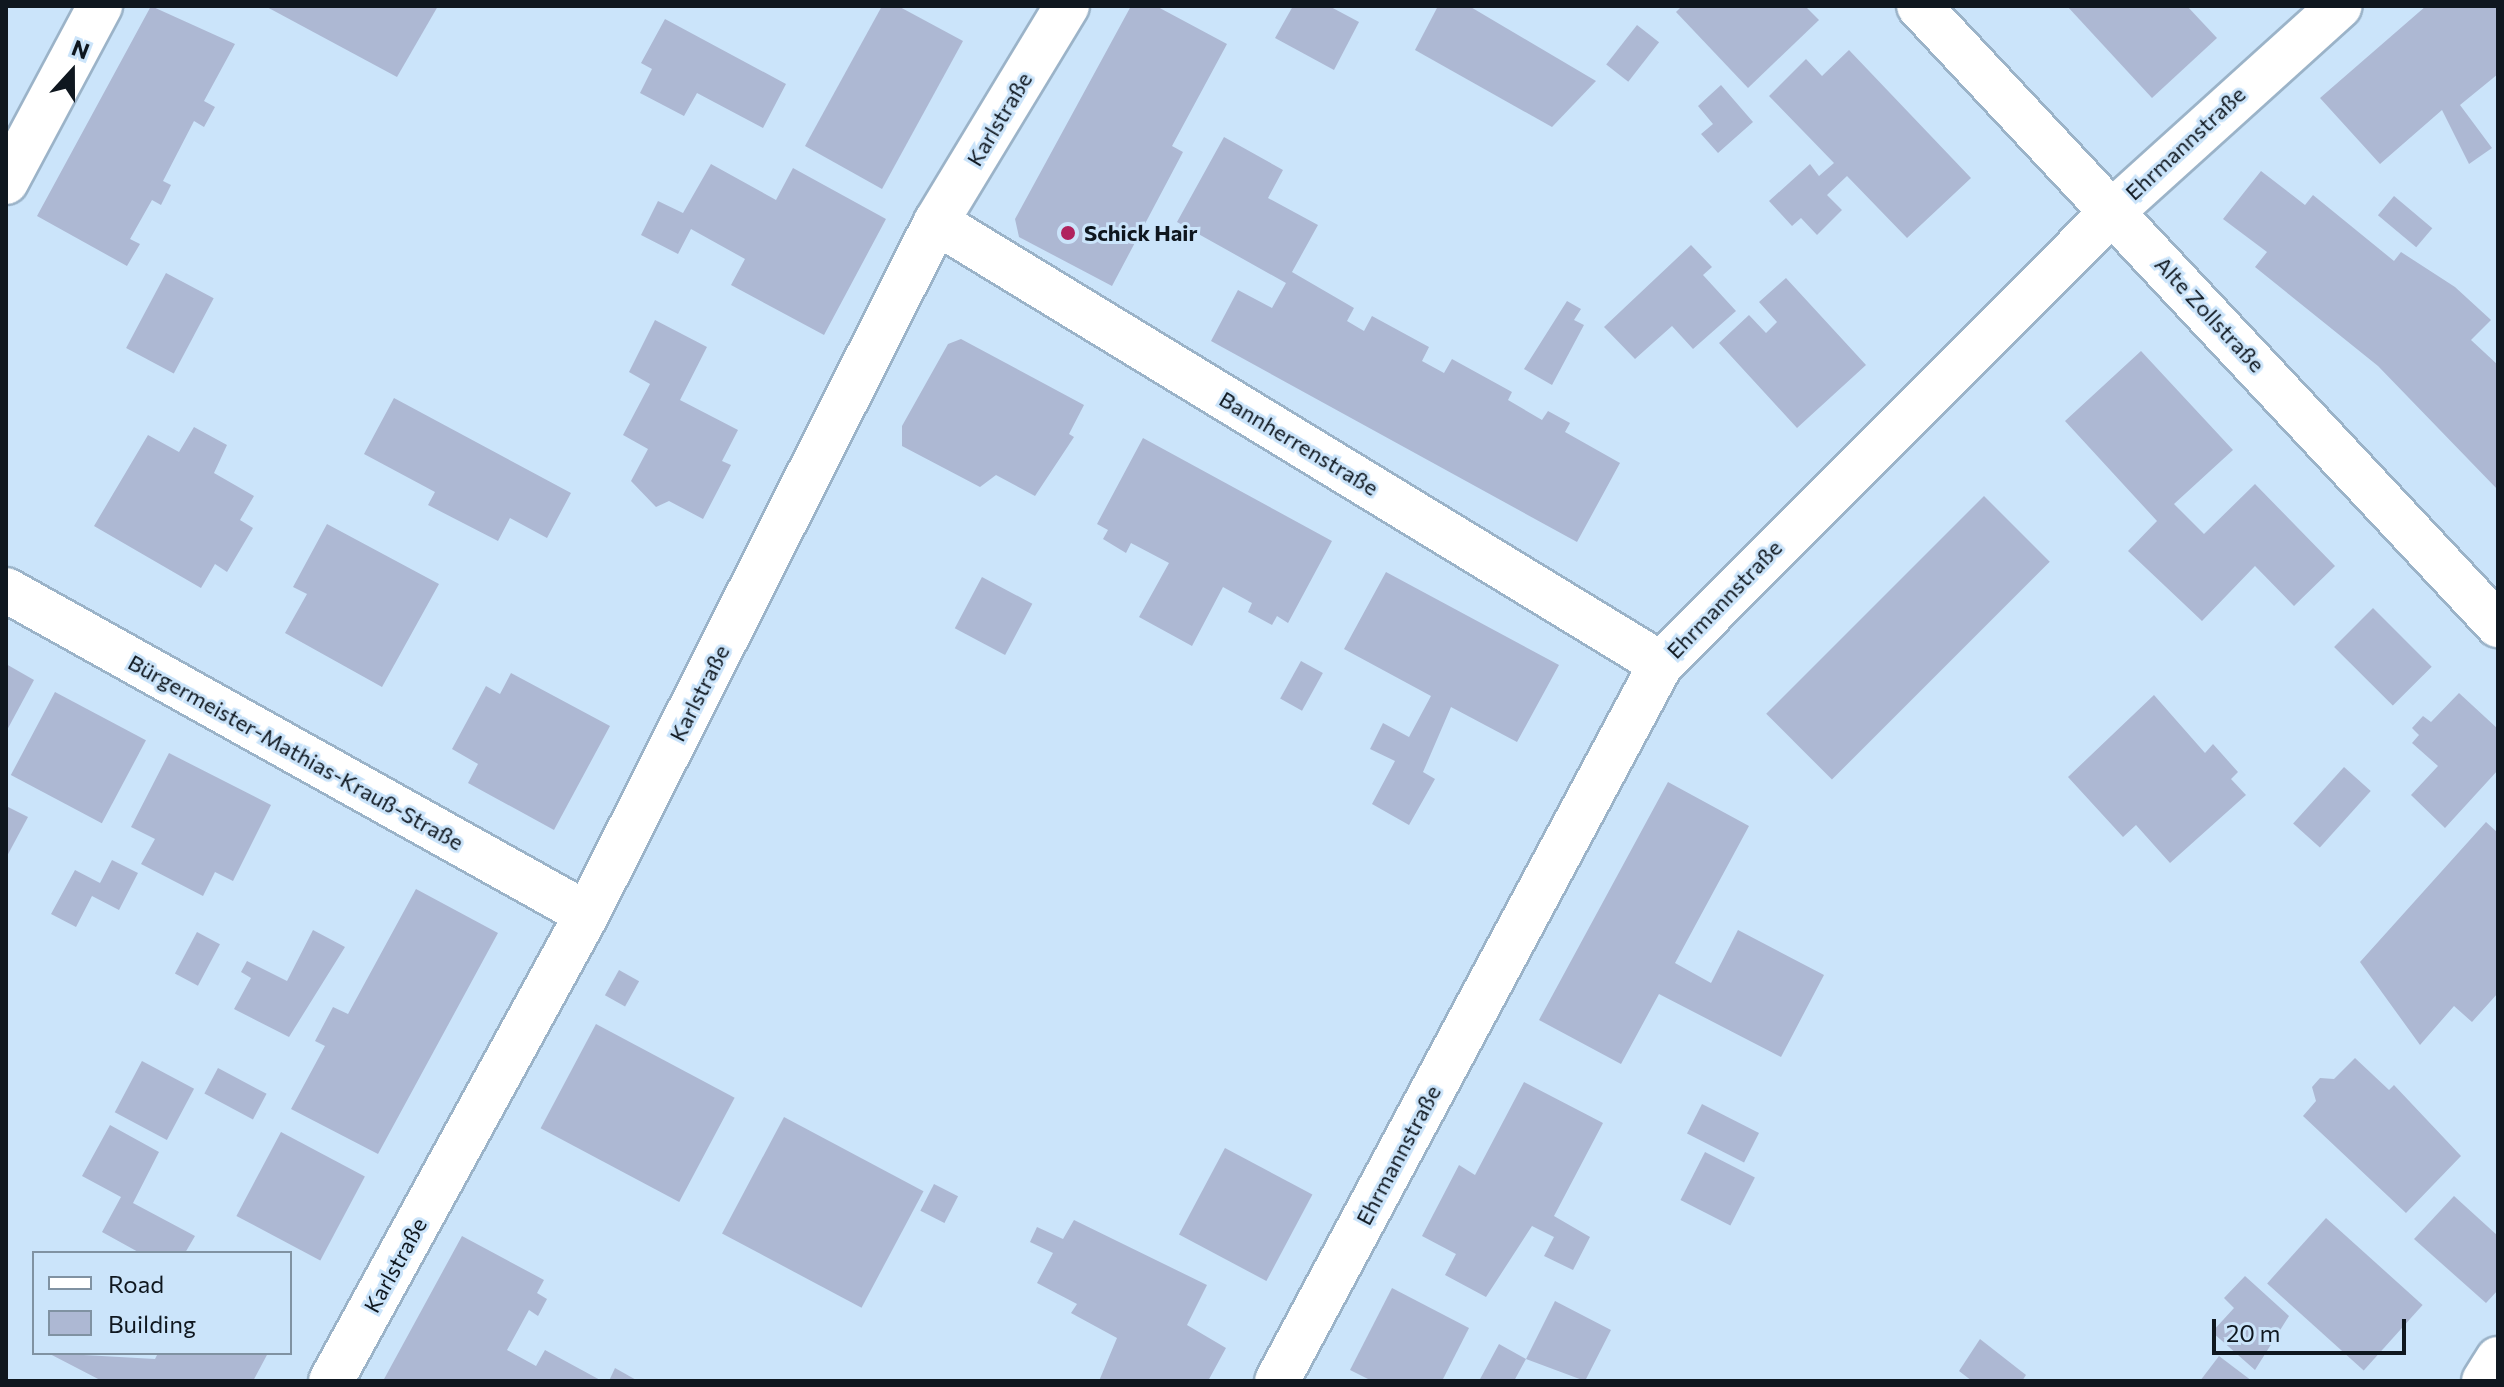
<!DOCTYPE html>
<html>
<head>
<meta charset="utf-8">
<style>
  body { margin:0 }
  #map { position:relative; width:2504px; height:1387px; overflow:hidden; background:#cbe4fa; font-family:Commissioner,sans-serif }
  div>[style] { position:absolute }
  .building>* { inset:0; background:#adb8d3; transform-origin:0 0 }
  .roads { filter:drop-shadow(2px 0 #9bb3c8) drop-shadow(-2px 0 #9bb3c8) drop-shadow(0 2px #9bb3c8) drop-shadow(0 -2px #9bb3c8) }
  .street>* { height:44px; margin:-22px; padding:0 22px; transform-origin:22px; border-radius:22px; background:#fff }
  .dots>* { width:22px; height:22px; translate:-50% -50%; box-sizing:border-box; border:4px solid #cbe4fa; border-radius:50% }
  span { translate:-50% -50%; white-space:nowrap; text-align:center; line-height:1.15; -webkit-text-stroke:6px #cbe4fa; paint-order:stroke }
  .street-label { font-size:22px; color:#0f171f }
  .poi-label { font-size:22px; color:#0f171f; font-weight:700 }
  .left { translate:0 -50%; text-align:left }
  .frame { position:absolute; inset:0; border:8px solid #0f171f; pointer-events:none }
  .legend { position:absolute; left:32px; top:1251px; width:260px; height:104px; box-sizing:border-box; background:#cbe4fa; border:2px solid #8092a2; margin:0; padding:10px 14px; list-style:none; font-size:24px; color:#0f171f }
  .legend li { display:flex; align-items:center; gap:16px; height:40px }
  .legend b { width:40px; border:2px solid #8092a2 }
  .north { position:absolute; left:32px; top:32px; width:80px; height:80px; -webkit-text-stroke:6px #cbe4fa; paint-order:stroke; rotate:21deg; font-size:22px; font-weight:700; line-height:32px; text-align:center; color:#0f171f }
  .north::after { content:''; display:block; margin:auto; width:28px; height:36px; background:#0f171f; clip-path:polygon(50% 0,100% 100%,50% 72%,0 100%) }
  .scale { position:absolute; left:2212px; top:1319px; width:194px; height:36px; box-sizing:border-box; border:4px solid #0f171f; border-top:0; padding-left:10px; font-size:24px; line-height:28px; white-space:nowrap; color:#0f171f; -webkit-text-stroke:6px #cbe4fa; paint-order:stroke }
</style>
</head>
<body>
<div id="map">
  <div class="building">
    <i style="clip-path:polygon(151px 6px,235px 44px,204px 101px,215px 107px,204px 127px,194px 121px,163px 181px,171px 185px,161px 205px,152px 200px,130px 239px,140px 244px,127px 266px,37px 216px)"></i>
    <i style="clip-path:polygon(265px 6px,438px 6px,397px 77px)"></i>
    <i style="clip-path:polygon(882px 6px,898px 6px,963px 41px,882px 189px,805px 146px)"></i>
    <i style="clip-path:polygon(1131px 6px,1156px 6px,1227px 44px,1172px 146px,1183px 152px,1112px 286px,1019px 237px,1015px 219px)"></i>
    <i style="clip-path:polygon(1293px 6px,1329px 6px,1359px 22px,1334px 70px,1275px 38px)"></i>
    <i style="clip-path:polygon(1438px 6px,1469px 6px,1596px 81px,1552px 127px,1415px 50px)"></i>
    <i style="clip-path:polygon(1682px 6px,1805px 6px,1819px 20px,1748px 88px,1676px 12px)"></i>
    <i style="clip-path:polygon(2067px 6px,2187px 6px,2217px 38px,2152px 98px)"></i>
    <i style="clip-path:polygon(2426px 6px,2498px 6px,2498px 74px,2460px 105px,2492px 148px,2469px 164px,2442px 110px,2380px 164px,2320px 98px)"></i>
    <i style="clip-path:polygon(665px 19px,786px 84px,763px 128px,697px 93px,684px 116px,640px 93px,652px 69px,641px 63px)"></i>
    <i style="left:1637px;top:25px;width:28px;height:50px;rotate:38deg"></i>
    <i style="clip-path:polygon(1849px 50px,1971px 178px,1907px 238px,1847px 176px,1827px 195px,1842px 210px,1817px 235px,1801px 218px,1792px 226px,1769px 201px,1810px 164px,1819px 176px,1834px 163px,1769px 96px,1806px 59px,1822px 76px)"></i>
    <i style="clip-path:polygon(1721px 85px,1753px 122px,1718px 153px,1701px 134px,1713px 124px,1698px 106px)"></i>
    <i style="clip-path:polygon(1224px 137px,1283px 170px,1268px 198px,1318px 225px,1292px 272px,1354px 308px,1347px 321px,1364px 331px,1372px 316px,1429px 347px,1422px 361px,1444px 373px,1452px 359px,1512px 392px,1508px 400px,1542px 420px,1548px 411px,1570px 423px,1565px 432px,1620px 463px,1577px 542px,1211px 341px,1238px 290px,1272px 308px,1286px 283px,1177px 222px)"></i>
    <i style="clip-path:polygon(711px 164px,776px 200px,793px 168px,886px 219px,824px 335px,731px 285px,745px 259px,691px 229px,678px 254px,641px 235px,658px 201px,683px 213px)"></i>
    <i style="clip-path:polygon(2261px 171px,2305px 205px,2313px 195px,2394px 261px,2401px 252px,2455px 287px,2491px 320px,2471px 340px,2498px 365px,2498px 490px,2378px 366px,2255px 267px,2267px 252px,2223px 219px)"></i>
    <i style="left:2394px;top:196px;width:50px;height:25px;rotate:40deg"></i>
    <i style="clip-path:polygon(1691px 245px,1712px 267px,1703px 275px,1736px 311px,1693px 349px,1672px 326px,1635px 359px,1604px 327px)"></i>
    <i style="left:166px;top:273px;width:54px;height:85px;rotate:28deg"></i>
    <i style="clip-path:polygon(1786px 278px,1866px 365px,1797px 428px,1719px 343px,1749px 315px,1766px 333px,1777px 322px,1759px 302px)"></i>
    <i style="clip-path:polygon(1567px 301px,1581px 309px,1574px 320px,1584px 325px,1552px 385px,1524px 369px)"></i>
    <i style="clip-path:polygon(655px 320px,707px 347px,680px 400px,738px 430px,722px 461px,731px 465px,703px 519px,669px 501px,656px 507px,631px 481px,648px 449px,623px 435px,650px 384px,629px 372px)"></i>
    <i style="clip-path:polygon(961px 339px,1084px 405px,1069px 434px,1074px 437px,1035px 496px,996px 475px,980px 487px,902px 446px,902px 426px,948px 344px)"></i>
    <i style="clip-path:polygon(2141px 351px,2233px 450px,2174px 504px,2204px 534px,2255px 484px,2335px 566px,2294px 606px,2255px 566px,2202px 621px,2128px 551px,2157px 521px,2065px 421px)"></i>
    <i style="clip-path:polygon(394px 398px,571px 493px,547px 538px,510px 518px,498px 541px,428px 505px,435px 492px,364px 454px)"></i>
    <i style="clip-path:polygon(194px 427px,227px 445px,214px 473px,254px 496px,240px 520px,253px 528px,227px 572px,215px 564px,201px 588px,94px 526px,148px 435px,179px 452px)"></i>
    <i style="clip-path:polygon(1143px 438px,1332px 541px,1288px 623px,1277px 616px,1272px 625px,1248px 612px,1252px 603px,1223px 587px,1192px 646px,1139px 617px,1169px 563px,1131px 543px,1126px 553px,1103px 539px,1108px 530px,1097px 524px)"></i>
    <i style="left:1984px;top:496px;width:93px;height:308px;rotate:45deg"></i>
    <i style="clip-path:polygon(327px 524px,439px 584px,382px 687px,285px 633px,307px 594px,293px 587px)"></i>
    <i style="clip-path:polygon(1386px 572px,1559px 665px,1517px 742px,1451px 707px,1423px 772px,1435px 779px,1409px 825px,1372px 804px,1395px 761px,1370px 749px,1383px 723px,1409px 737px,1431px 696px,1344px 649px)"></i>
    <i style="left:982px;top:577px;width:57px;height:58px;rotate:28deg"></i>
    <i style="left:2373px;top:608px;width:83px;height:55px;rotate:45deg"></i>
    <i style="left:1301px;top:661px;width:25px;height:43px;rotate:29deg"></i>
    <i style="clip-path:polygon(6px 664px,34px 680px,6px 732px)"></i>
    <i style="clip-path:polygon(511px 673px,610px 726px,554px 830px,468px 783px,478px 764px,452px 749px,486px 686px,500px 694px)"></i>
    <i style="left:55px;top:692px;width:103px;height:94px;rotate:28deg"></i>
    <i style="clip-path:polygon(2459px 693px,2498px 729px,2498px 770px,2445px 828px,2411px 795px,2438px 766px,2412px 743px,2419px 735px,2412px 728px,2423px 716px,2431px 722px)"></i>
    <i style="clip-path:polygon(2154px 695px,2205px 753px,2213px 744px,2238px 772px,2231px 779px,2246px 795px,2170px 863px,2136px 825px,2123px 837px,2068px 777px)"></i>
    <i style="clip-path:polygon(169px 753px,271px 805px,233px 881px,215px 872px,203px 896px,141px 864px,155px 839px,131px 827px)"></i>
    <i style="left:2344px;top:767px;width:36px;height:76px;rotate:42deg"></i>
    <i style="clip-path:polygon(1668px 782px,1749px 826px,1675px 963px,1711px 983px,1738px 930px,1824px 975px,1781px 1057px,1659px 994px,1621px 1064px,1539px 1020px)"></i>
    <i style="clip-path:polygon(6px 806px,28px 817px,6px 858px)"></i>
    <i style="clip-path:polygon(2486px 822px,2498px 833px,2498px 993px,2472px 1022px,2454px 1006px,2420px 1045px,2360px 962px)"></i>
    <i style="clip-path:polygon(112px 860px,138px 873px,119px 910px,92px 896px,76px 927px,51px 914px,75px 870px,100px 883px)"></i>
    <i style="clip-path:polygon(416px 889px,498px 933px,378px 1154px,291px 1109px,325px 1046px,315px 1041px,333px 1007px,348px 1014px)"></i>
    <i style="clip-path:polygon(313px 930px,345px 947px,289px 1037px,234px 1009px,251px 978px,241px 972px,247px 961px,287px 981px)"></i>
    <i style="left:197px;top:932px;width:26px;height:47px;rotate:28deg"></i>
    <i style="left:619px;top:970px;width:23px;height:29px;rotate:29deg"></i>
    <i style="left:596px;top:1024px;width:157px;height:118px;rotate:28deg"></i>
    <i style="clip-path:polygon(2355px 1058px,2389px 1090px,2394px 1085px,2461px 1156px,2406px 1213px,2303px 1116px,2316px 1101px,2312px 1087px,2320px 1078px,2334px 1079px)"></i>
    <i style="left:142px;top:1061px;width:59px;height:58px;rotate:28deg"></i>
    <i style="left:218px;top:1068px;width:55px;height:29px;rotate:28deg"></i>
    <i style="clip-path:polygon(1524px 1082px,1603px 1123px,1554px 1216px,1590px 1237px,1573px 1270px,1544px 1256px,1554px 1237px,1532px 1226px,1486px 1297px,1445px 1275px,1456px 1254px,1422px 1236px,1459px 1165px,1475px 1175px)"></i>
    <i style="left:1702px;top:1104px;width:64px;height:33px;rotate:27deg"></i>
    <i style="left:784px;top:1117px;width:158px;height:132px;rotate:28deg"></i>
    <i style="clip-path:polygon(110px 1125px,159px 1152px,133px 1203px,195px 1236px,185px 1253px,140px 1253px,102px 1232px,121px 1197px,82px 1176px)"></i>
    <i style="left:281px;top:1132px;width:95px;height:95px;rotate:28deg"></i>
    <i style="left:1225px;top:1148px;width:99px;height:98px;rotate:28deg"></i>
    <i style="left:1705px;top:1152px;width:56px;height:54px;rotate:27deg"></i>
    <i style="left:934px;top:1184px;width:27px;height:30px;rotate:27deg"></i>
    <i style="clip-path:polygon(2454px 1196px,2498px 1236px,2498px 1290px,2486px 1303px,2414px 1239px)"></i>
    <i style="left:2326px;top:1218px;width:130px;height:88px;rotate:42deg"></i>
    <i style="clip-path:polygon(1074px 1220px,1207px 1285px,1187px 1325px,1226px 1348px,1208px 1381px,1099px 1381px,1117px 1338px,1071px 1313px,1077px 1304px,1037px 1283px,1053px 1253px,1030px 1242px,1037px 1227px,1063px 1239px)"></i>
    <i style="clip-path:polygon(462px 1236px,544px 1280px,537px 1293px,547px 1299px,538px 1316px,529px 1310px,507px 1350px,536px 1366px,545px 1350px,602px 1381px,383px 1381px)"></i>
    <i style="clip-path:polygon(2245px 1276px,2289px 1316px,2255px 1370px,2212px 1332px,2234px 1308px,2224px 1298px)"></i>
    <i style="clip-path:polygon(1392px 1288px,1469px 1328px,1442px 1381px,1372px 1381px,1350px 1370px)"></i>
    <i style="clip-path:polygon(1555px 1301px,1611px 1330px,1585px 1381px,1526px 1359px,1514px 1381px,1479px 1381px,1499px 1344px,1526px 1359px)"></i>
    <i style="clip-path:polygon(1980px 1339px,2026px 1375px,2022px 1381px,1972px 1381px,1959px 1371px)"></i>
    <i style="clip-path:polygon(48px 1353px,155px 1359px,158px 1353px,268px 1353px,253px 1381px,102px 1381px)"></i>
    <i style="clip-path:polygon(2219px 1356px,2252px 1381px,2200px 1381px)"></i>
    <i style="clip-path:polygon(615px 1368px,638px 1381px,609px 1381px)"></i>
  </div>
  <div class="roads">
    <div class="street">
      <i style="left:1919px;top:6px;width:848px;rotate:46.91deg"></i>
      <i style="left:6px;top:182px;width:200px;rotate:-61.9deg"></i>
      <i style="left:936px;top:222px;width:849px;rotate:31.37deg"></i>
      <i style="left:6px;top:590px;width:665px;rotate:29.15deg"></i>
      <i style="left:331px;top:1381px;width:533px;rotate:-61.27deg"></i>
      <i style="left:587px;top:914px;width:775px;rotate:-63.24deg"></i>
      <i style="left:936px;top:222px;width:253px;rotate:-58.8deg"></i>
      <i style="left:1277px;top:1381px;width:813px;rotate:-61.83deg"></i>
      <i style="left:1661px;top:664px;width:641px;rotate:-45.06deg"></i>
      <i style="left:2114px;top:210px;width:304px;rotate:-42.1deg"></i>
      <i style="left:2484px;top:1381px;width:26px;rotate:-58deg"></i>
    </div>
  </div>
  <div class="dots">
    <i style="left:1068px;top:233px;background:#b0235e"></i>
  </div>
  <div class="street-label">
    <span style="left:999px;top:119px;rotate:-59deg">Karlstraße</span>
    <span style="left:2185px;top:143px;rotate:-43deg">Ehrmannstraße</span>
    <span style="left:2210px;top:314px;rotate:47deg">Alte Zollstraße</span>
    <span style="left:1299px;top:443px;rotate:31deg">Bannherrenstraße</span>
    <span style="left:1724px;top:599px;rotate:-46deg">Ehrmannstraße</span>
    <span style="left:699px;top:693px;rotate:-63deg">Karlstraße</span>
    <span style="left:296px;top:752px;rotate:29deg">Bürgermeister-Mathias-Krauß-Straße</span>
    <span style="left:1398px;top:1155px;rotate:-62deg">Ehrmannstraße</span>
    <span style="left:395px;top:1265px;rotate:-61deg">Karlstraße</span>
  </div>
  <div class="poi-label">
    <span class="left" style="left:1084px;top:233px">Schick Hair</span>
  </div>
  <div class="frame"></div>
  <ul class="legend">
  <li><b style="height:10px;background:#fff"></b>Road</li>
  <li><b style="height:22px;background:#adb8d3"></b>Building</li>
  </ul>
  <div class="north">N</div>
  <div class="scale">20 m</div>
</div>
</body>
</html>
